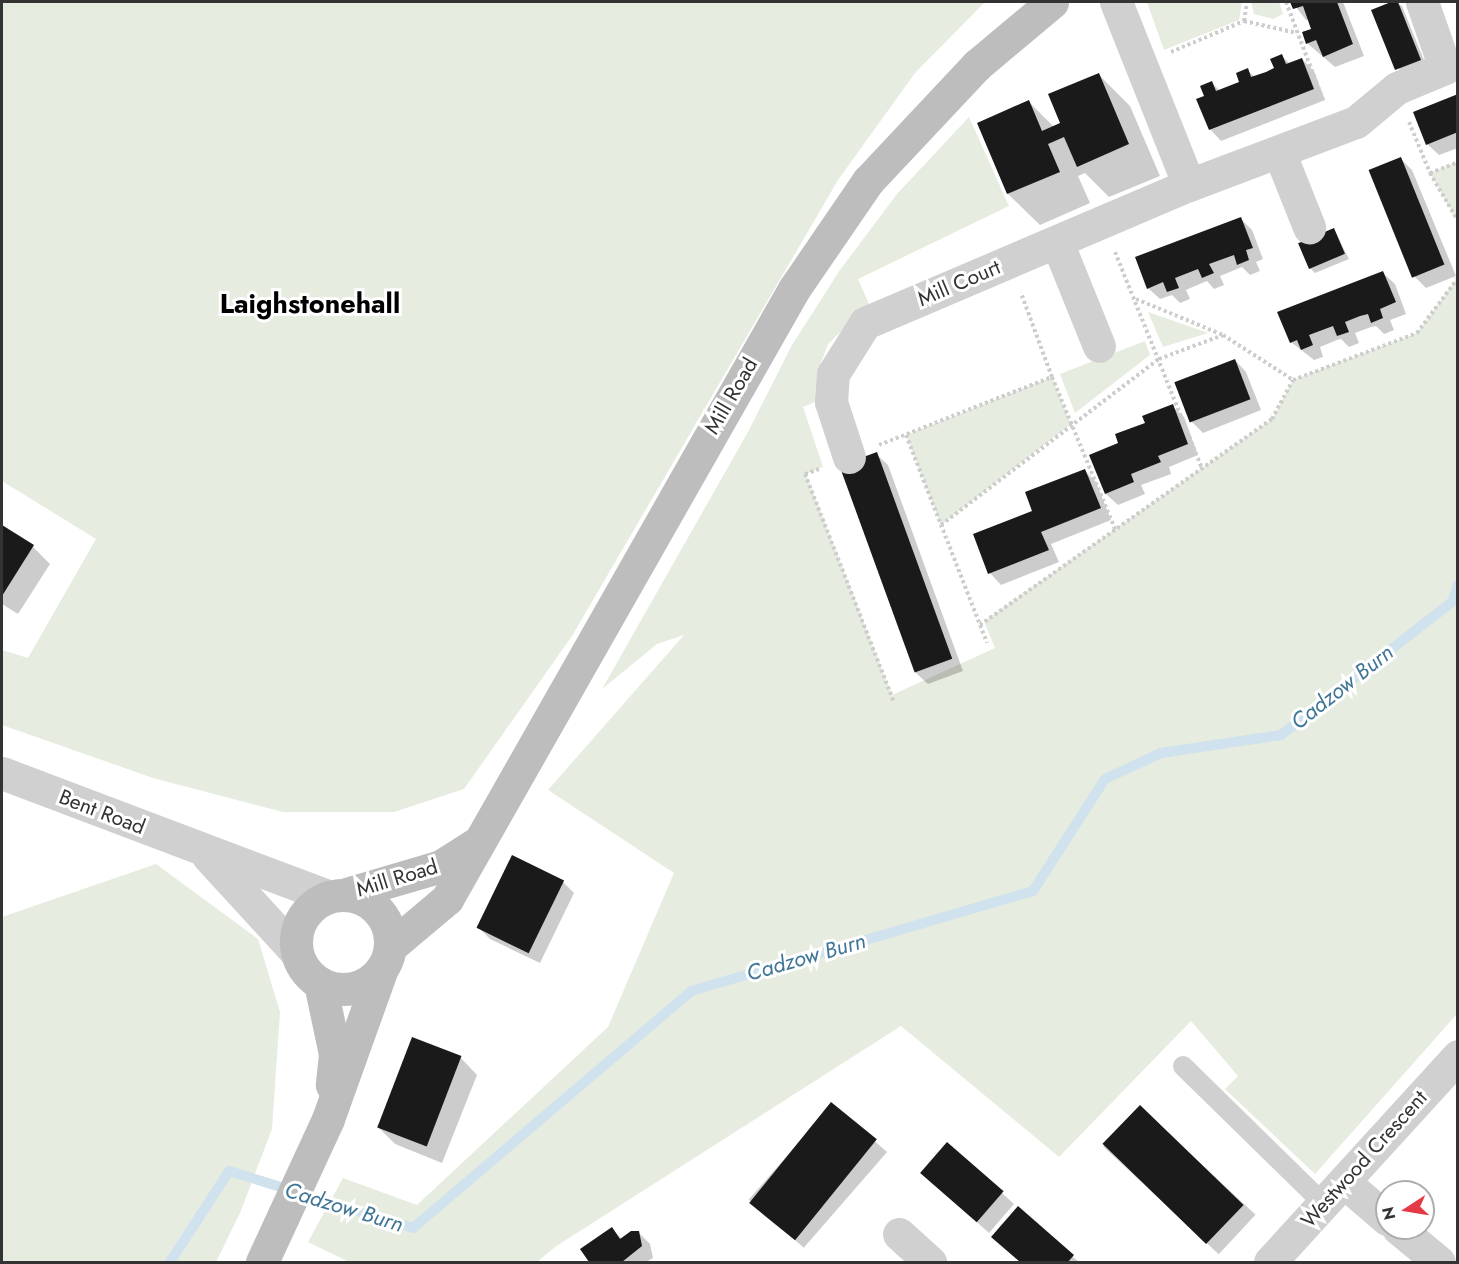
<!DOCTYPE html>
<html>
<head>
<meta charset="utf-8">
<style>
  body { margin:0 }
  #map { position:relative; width:1459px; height:1264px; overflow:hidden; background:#fff; font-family:Jost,sans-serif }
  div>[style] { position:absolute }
  .green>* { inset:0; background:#e6ecdf }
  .shadow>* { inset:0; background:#0003; transform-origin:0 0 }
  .stream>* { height:10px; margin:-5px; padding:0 5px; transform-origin:5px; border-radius:5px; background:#cfe2ee }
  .building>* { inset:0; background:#1a1a1a; transform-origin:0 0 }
  .path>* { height:4px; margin-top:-2px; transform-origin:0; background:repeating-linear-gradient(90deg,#cdcdcd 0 3px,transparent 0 6px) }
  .service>* { height:20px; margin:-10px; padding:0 10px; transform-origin:10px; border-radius:10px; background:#d0d0d0 }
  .minor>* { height:33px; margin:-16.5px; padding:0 16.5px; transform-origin:16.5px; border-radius:16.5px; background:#d0d0d0 }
  .tertiary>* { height:33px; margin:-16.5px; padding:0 16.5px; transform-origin:16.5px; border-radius:16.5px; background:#d0d0d0 }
  .secondary>* { height:33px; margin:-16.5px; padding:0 16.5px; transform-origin:16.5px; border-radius:16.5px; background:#bdbdbd }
  .secondary>.ring { margin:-16.5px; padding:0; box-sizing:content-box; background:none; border:33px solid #bdbdbd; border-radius:50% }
  span { translate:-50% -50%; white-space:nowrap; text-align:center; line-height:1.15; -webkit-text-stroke:6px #fff; paint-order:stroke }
  .street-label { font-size:21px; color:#333 }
  .water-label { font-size:22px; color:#3f7597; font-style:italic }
  .district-label { font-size:27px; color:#000; font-weight:700 }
  .frame { position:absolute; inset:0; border:3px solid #333; pointer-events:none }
  .north { position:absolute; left:1375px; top:1180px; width:60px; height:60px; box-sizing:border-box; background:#fff; border:2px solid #adadad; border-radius:50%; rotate:258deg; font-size:16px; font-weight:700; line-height:24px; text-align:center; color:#333 }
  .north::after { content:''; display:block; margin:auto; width:21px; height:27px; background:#e63946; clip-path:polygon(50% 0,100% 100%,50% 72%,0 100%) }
</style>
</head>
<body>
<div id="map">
  <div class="green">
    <i style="clip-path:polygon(2px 2px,985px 2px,915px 73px,838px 180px,572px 636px,464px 789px,394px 812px,283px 812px,153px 778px,2px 725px,2px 650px,28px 658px,96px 539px,2px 481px)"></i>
    <i style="clip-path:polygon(1147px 2px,1242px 2px,1239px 20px,1164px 50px)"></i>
    <i style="clip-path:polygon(1251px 2px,1279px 2px,1283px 14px,1273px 19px,1254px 14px)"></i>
    <i style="clip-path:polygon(969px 117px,1009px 206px,858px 279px,869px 304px,828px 344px,820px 365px,820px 400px,803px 407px,823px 467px,806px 474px,892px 695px,995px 648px,984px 621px,1272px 419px,1293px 380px,1417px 333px,1457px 278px,1457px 1014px,1315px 1174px,1225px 1089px,1238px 1076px,1191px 1021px,1059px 1157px,901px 1026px,555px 1247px,537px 1262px,349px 1262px,308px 1242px,343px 1178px,417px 1205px,608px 1027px,674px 873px,548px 790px,684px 635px,657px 644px,602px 689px,748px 432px,792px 345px,840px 270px,897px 194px)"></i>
    <i style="clip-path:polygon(1457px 162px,1457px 221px,1430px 173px)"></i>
    <i style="clip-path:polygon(1148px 312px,1208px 333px,1163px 347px)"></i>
    <i style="clip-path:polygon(1145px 341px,1150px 355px,1075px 413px,1060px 374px)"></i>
    <i style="clip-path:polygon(1052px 377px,1071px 424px,941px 525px,906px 435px)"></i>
    <i style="clip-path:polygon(156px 864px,258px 939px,280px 1012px,272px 1129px,240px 1213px,216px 1262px,2px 1262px,2px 917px)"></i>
  </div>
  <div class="shadow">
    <i style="clip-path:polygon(1292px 2px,1343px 2px,1364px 56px,1335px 67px,1308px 44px,1303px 33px,1313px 30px,1310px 19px,1306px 20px)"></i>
    <i style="clip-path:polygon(1394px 2px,1402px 6px,1426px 65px,1402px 75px,1373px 10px)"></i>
    <i style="clip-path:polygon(1282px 56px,1290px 64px,1302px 59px,1314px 71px,1325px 100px,1221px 141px,1210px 129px,1206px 97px,1212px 83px,1220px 91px,1241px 83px,1247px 70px,1255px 77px,1276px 69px)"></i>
    <i style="clip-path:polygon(1098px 74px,1130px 106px,1160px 176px,1109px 197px,1085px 173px,1078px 176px,1090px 203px,1040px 225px,1008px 194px,979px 124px,1029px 102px,1054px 127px,1062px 124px)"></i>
    <i style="clip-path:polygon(1458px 97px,1458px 148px,1439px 155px,1427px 144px)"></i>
    <i style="clip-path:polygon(1400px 158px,1412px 170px,1456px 276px,1426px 288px,1415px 277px,1370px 171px)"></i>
    <i style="clip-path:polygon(1240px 218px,1252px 230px,1263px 259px,1256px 262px,1260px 271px,1250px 275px,1242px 267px,1220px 276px,1224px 285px,1214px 289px,1207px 281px,1195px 286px,1186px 290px,1190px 299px,1180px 303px,1172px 295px,1160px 299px,1148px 288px)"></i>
    <i style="clip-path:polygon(1334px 230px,1349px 259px,1315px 273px,1309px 267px)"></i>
    <i style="clip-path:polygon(1383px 273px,1395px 284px,1406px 314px,1390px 320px,1394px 330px,1384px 334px,1376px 326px,1371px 327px,1355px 333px,1359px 343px,1349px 347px,1341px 339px,1337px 340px,1320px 347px,1323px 357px,1314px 360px,1291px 342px)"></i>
    <i style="clip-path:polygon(1235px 360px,1246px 372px,1261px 410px,1203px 433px,1191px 421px)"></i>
    <i style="clip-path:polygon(1172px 406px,1184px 417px,1198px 455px,1169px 467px,1171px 474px,1141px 485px,1145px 494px,1118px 505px,1106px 494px,1091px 456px,1120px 443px)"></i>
    <i style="clip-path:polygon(876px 454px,888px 465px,963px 671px,928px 684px,916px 673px,841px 467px)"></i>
    <i style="clip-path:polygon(1084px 470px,1096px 482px,1111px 520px,1051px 544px,1059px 562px,1001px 585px,990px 573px,1034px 512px)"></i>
    <i style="clip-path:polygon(2px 527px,33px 547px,50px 564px,18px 614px,2px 604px)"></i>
    <i style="clip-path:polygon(563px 882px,574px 893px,540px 963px,490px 939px,478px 927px)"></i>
    <i style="clip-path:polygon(460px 1057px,477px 1075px,442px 1163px,395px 1144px,377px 1126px)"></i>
    <i style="left:832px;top:1104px;width:73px;height:127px;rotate:41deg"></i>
    <i style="left:1140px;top:1107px;width:158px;height:54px;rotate:43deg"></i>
    <i style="clip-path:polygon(948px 1144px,1014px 1204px,989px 1233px,934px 1184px)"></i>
    <i style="clip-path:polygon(1018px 1208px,1073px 1257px,1079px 1262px,1020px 1262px,1004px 1248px)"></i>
    <i style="clip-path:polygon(612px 1229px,622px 1239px,638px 1232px,650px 1244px,653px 1258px,646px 1262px,591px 1262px,582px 1250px)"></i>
  </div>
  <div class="stream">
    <i style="left:170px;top:1262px;width:108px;rotate:-57deg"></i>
    <i style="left:229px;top:1171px;width:193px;rotate:17.2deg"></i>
    <i style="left:413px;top:1228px;width:365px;rotate:-40.4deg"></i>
    <i style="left:691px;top:991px;width:356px;rotate:-16.3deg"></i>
    <i style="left:1033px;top:891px;width:133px;rotate:-57.3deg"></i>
    <i style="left:1105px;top:779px;width:62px;rotate:-24.9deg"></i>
    <i style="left:1161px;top:753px;width:121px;rotate:-8.5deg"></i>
    <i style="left:1281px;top:735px;width:217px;rotate:-37.9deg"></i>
    <i style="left:1452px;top:602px;width:18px;rotate:-71deg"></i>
  </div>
  <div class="building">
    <i style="clip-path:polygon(1290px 2px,1337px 2px,1353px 44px,1323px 57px,1316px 40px,1306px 44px,1302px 32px,1311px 29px,1303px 6px,1293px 9px)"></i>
    <i style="clip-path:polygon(1391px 2px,1398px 2px,1421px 60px,1395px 70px,1371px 10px)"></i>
    <i style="clip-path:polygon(1282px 54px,1286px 64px,1302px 58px,1314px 89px,1209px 130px,1196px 99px,1204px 96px,1200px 86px,1212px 81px,1216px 91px,1239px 82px,1236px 73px,1248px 68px,1251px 77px,1266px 72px,1274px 68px,1270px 59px)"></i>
    <i style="clip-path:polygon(1099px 73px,1129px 144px,1077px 167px,1064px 137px,1048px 144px,1060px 172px,1007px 194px,977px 123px,1029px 100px,1042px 131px,1060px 123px,1048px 94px)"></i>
    <i style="clip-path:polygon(1458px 94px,1458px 132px,1426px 145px,1413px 112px)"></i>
    <i style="left:1401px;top:157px;width:116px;height:35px;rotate:68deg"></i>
    <i style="clip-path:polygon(1241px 217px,1253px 248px,1246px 250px,1249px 260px,1237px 265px,1234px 255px,1209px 264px,1214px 273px,1202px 278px,1198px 269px,1175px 278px,1179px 288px,1167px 292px,1163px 282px,1147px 289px,1135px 257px)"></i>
    <i style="left:1334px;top:228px;width:28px;height:39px;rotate:67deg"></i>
    <i style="clip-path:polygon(1383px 271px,1396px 302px,1380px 309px,1383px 318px,1371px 323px,1368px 314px,1360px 316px,1345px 322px,1349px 332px,1337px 336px,1333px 326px,1309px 335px,1313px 345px,1301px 350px,1297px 340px,1290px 343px,1277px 312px)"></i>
    <i style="left:1235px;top:359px;width:43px;height:65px;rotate:69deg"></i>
    <i style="clip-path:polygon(1173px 404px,1188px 444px,1158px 456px,1161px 462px,1131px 474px,1134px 482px,1105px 494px,1089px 455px,1118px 443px,1115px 434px,1145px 423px,1142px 416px)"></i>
    <i style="left:877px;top:452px;width:220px;height:40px;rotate:70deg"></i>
    <i style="clip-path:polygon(1085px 469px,1101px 508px,1041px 532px,1049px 550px,988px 574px,973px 534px,1032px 511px,1025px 492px)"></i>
    <i style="clip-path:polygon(2px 525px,34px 545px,2px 596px)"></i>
    <i style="left:512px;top:855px;width:58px;height:81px;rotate:26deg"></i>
    <i style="left:412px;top:1037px;width:53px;height:97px;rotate:21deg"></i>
    <i style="left:831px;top:1102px;width:59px;height:130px;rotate:39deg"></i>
    <i style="left:1140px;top:1105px;width:144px;height:54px;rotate:44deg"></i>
    <i style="left:947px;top:1142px;width:75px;height:41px;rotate:41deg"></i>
    <i style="clip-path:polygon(1018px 1206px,1074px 1255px,1068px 1262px,1020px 1262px,991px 1237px)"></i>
    <i style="clip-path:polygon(612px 1227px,620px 1239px,631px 1231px,639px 1231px,642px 1246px,622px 1262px,589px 1262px,580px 1249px)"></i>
  </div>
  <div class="path">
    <i style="left:1286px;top:2px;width:105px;rotate:69.3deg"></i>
    <i style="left:1244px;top:21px;width:54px;rotate:12.8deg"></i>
    <i style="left:1171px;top:52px;width:79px;rotate:-23deg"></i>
    <i style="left:1244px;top:21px;width:19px;rotate:-81deg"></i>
    <i style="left:1409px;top:122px;width:55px;rotate:67.6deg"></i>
    <i style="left:1430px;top:173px;width:56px;rotate:59.7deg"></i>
    <i style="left:1430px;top:173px;width:30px;rotate:-21deg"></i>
    <i style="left:1115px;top:252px;width:233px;rotate:68.1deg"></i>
    <i style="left:1136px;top:299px;width:94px;rotate:22.5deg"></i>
    <i style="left:1223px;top:335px;width:83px;rotate:32.7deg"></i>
    <i style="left:1052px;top:377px;width:165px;rotate:67.5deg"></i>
    <i style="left:906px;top:435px;width:223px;rotate:68.7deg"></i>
    <i style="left:879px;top:445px;width:186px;rotate:-21.5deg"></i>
    <i style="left:1052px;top:377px;width:90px;rotate:-110.3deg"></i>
    <i style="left:819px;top:469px;width:15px;rotate:160deg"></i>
    <i style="left:805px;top:474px;width:243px;rotate:68.7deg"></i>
    <i style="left:941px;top:525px;width:274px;rotate:-37.3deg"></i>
    <i style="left:1159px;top:359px;width:68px;rotate:-20.6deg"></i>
    <i style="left:980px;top:625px;width:357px;rotate:-35.2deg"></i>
    <i style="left:1272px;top:419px;width:44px;rotate:-61.7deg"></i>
    <i style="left:1293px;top:380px;width:133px;rotate:-20.8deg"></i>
    <i style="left:1417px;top:333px;width:69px;rotate:-53.3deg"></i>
  </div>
  <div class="service">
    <i style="left:1183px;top:1066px;width:197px;rotate:44.4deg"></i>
  </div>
  <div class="minor">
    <i style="left:1116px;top:2px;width:197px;rotate:68.3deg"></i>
    <i style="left:1280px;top:154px;width:79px;rotate:68.3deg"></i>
    <i style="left:1057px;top:242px;width:112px;rotate:68deg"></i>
    <i style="left:849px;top:457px;width:58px;rotate:-108.1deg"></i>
    <i style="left:831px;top:402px;width:28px;rotate:-86deg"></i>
    <i style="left:833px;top:374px;width:60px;rotate:-57.9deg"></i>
    <i style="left:865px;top:323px;width:352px;rotate:-23.1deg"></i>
    <i style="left:1189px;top:185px;width:178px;rotate:-20.7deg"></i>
    <i style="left:1356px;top:122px;width:53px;rotate:-39.7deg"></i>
    <i style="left:1397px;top:88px;width:52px;rotate:-22.6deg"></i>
    <i style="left:1445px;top:68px;width:70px;rotate:-109.2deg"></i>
    <i style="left:1344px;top:1182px;width:57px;rotate:40.7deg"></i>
    <i style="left:1398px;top:1228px;width:53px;rotate:39.7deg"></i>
    <i style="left:899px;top:1234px;width:42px;rotate:42.1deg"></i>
    <i style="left:1270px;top:1262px;width:279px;rotate:-47.6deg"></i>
  </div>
  <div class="tertiary">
    <i style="left:2px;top:773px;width:348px;rotate:20.7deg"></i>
    <i style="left:208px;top:856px;width:130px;rotate:47.5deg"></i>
  </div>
  <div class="secondary">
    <i style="left:346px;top:894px;width:99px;rotate:-16.4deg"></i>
    <i style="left:441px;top:866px;width:43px;rotate:-32.6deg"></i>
    <i class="ring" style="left:296px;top:895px;width:61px;height:61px"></i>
    <i style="left:390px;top:947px;width:75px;rotate:-40.1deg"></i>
    <i style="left:447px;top:899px;width:702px;rotate:-60.37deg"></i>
    <i style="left:794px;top:289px;width:131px;rotate:-55.6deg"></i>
    <i style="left:868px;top:181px;width:159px;rotate:-46.8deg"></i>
    <i style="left:977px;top:65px;width:98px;rotate:-40deg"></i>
    <i style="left:320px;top:983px;width:73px;rotate:78.1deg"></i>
    <i style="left:335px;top:1054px;width:31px;rotate:96deg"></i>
    <i style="left:262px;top:1262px;width:157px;rotate:-65.2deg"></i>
    <i style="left:328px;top:1119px;width:157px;rotate:-70.3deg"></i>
  </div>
  <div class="street-label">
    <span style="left:959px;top:283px;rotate:-23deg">Mill Court</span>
    <span style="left:731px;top:396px;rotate:-60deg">Mill Road</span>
    <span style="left:102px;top:812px;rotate:21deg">Bent Road</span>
    <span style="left:397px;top:878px;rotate:-17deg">Mill Road</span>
    <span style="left:1364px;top:1159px;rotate:-48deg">Westwood Crescent</span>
  </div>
  <div class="water-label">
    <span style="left:1342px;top:687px;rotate:-38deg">Cadzow Burn</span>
    <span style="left:806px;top:957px;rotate:-16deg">Cadzow Burn</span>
    <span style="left:344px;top:1207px;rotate:17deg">Cadzow Burn</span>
  </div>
  <div class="district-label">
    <span style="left:310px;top:304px">Laighstonehall</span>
  </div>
  <div class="frame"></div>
  <div class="north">N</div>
</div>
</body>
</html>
